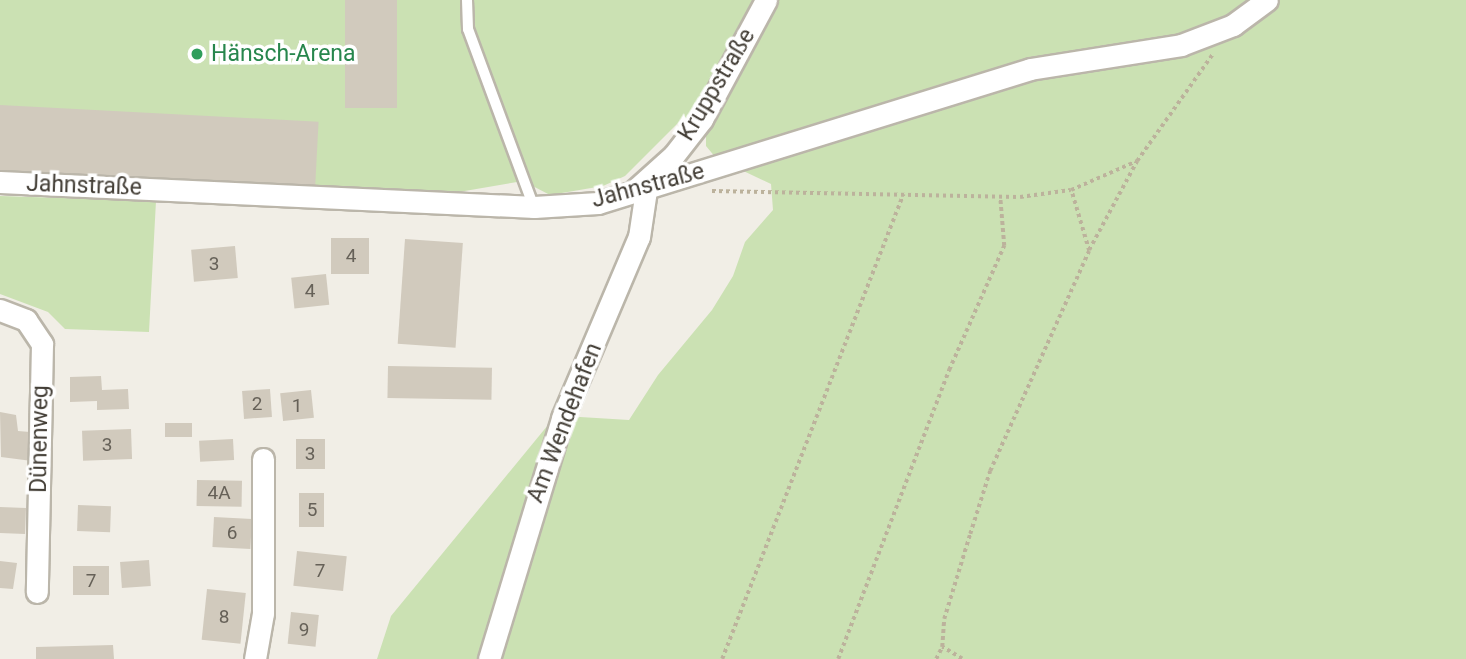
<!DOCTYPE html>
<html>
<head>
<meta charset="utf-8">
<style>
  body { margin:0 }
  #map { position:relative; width:1466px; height:659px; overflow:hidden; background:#f1eee6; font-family:Roboto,sans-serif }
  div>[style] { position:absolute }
  .green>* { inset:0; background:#cbe1b3 }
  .building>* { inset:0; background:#d1cabd; transform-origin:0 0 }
  .path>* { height:3.5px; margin-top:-1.75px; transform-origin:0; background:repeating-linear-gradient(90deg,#bcb29c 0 3.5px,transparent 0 7px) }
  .roads { filter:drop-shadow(2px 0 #bbb6aa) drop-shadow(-2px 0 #bbb6aa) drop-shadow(0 2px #bbb6aa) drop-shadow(0 -2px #bbb6aa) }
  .lane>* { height:10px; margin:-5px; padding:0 5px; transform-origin:5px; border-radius:5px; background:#fff }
  .street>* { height:21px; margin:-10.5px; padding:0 10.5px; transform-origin:10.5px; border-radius:10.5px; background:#fff }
  .dots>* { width:19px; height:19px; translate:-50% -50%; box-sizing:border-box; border:4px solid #fff; border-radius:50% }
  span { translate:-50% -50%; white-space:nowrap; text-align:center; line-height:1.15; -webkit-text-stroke:7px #fff; paint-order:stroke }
  .number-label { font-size:19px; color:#666158 }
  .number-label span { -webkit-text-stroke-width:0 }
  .leisure-label { font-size:23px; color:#27864d }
  .left { translate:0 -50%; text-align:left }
  .street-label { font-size:23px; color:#433e36 }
</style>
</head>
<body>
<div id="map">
  <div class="green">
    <i style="clip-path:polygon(0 0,1466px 0,1466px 659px,377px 659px,391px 616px,548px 425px,580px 417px,629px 420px,658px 375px,712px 310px,733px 276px,745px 242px,773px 210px,771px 184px,716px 158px,706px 146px,706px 134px,684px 117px,625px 176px,603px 186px,550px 195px,523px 181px,453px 193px,0 175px)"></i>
    <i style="clip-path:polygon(0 196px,156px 201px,149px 332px,65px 329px,48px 312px,0 294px)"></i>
  </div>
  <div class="building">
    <i style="left:345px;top:0;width:52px;height:108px"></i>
    <i style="left:0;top:105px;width:319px;height:65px;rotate:3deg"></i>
    <i style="left:331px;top:238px;width:38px;height:36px"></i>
    <i style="left:405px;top:239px;width:58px;height:105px;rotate:4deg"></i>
    <i style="left:235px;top:246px;width:32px;height:44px;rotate:85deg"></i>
    <i style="left:326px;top:274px;width:31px;height:35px;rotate:84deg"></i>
    <i style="left:388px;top:366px;width:104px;height:32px;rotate:1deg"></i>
    <i style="clip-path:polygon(101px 376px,102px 390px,128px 389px,129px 409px,97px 410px,97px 401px,70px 402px,70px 377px)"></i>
    <i style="left:270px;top:389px;width:28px;height:28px;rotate:86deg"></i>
    <i style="left:311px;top:390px;width:28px;height:31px;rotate:84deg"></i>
    <i style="clip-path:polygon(0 412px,16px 415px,18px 431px,30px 432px,32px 461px,1px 457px)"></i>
    <i style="left:165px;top:423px;width:27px;height:14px"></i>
    <i style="left:131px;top:429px;width:30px;height:49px;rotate:88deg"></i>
    <i style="left:233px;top:439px;width:21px;height:34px;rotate:87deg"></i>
    <i style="left:296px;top:439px;width:29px;height:30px"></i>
    <i style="left:197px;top:480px;width:45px;height:26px;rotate:1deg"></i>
    <i style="left:299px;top:493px;width:25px;height:34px"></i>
    <i style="left:78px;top:505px;width:33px;height:26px;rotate:2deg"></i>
    <i style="left:0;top:507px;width:26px;height:26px;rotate:2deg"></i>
    <i style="left:214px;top:517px;width:38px;height:30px;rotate:3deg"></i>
    <i style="left:297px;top:551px;width:50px;height:35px;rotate:6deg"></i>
    <i style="left:149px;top:560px;width:26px;height:29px;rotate:86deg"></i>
    <i style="clip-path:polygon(0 561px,17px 563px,13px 589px,0 588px)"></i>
    <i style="left:73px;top:566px;width:36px;height:29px"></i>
    <i style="left:207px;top:589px;width:39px;height:51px;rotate:6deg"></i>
    <i style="left:291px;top:612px;width:28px;height:32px;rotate:6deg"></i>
    <i style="clip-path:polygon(113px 645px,114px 659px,36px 659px,36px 647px)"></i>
  </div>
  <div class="path">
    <i style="left:712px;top:191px;width:308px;rotate:1.1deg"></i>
    <i style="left:1020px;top:197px;width:51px;rotate:-7.8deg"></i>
    <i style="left:1071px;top:190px;width:72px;rotate:-23.7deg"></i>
    <i style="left:1089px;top:250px;width:101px;rotate:-61.7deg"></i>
    <i style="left:1137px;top:161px;width:130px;rotate:-54.7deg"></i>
    <i style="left:722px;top:659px;width:499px;rotate:-68.7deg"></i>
    <i style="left:838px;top:659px;width:310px;rotate:-69deg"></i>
    <i style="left:949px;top:370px;width:136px;rotate:-66.1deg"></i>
    <i style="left:1004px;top:246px;width:49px;rotate:-94.7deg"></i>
    <i style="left:936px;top:659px;width:13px;rotate:-63deg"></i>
    <i style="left:962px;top:659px;width:23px;rotate:-149deg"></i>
    <i style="left:942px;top:647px;width:28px;rotate:-86deg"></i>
    <i style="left:944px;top:619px;width:89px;rotate:-73deg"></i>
    <i style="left:970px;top:534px;width:66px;rotate:-72.4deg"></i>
    <i style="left:990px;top:471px;width:241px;rotate:-65.8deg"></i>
    <i style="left:1089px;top:251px;width:64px;rotate:-106.4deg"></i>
  </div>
  <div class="roads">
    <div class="lane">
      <i style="left:467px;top:0;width:29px;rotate:88deg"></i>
      <i style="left:468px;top:29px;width:190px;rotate:69.7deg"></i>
    </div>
    <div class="street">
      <i style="left:0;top:182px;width:535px;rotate:2.68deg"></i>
      <i style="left:534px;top:207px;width:64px;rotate:-3.6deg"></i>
      <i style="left:598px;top:203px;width:452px;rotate:-17.2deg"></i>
      <i style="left:1030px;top:69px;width:153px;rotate:-9deg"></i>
      <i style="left:1181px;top:45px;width:56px;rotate:-21deg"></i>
      <i style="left:1233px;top:25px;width:42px;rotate:-36.3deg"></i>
      <i style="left:635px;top:190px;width:52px;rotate:-41.9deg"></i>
      <i style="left:674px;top:155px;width:46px;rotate:-52.1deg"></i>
      <i style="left:702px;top:119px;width:135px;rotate:-61.7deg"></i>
      <i style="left:0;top:310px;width:28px;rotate:21deg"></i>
      <i style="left:26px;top:320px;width:29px;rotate:56deg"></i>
      <i style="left:42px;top:344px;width:248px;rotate:91.2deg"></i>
      <i style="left:255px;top:659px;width:47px;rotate:-80.1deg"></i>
      <i style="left:263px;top:613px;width:154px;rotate:-90deg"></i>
      <i style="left:489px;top:659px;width:252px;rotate:-73.1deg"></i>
      <i style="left:562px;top:418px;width:197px;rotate:-67deg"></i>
      <i style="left:639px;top:237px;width:48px;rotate:-81.5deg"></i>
    </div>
  </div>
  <div class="dots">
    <i style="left:197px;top:54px;background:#2e9e5b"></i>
  </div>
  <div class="number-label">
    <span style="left:351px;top:256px">4</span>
    <span style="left:214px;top:264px">3</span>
    <span style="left:310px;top:291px">4</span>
    <span style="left:257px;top:404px">2</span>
    <span style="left:297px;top:406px">1</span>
    <span style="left:107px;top:445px">3</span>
    <span style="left:310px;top:454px">3</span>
    <span style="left:219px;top:493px">4A</span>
    <span style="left:312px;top:510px">5</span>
    <span style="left:232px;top:533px">6</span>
    <span style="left:320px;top:571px">7</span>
    <span style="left:91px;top:581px">7</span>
    <span style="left:224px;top:617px">8</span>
    <span style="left:304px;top:630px">9</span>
  </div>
  <div class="leisure-label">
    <span class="left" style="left:211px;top:54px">Hänsch-Arena</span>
  </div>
  <div class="street-label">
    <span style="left:717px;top:85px;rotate:-59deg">Kruppstraße</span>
    <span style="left:84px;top:186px;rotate:2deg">Jahnstraße</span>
    <span style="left:648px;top:186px;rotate:-15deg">Jahnstraße</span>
    <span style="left:565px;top:423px;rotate:-69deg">Am Wendehafen</span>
    <span style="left:40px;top:439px;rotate:-89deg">Dünenweg</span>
  </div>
</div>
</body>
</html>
